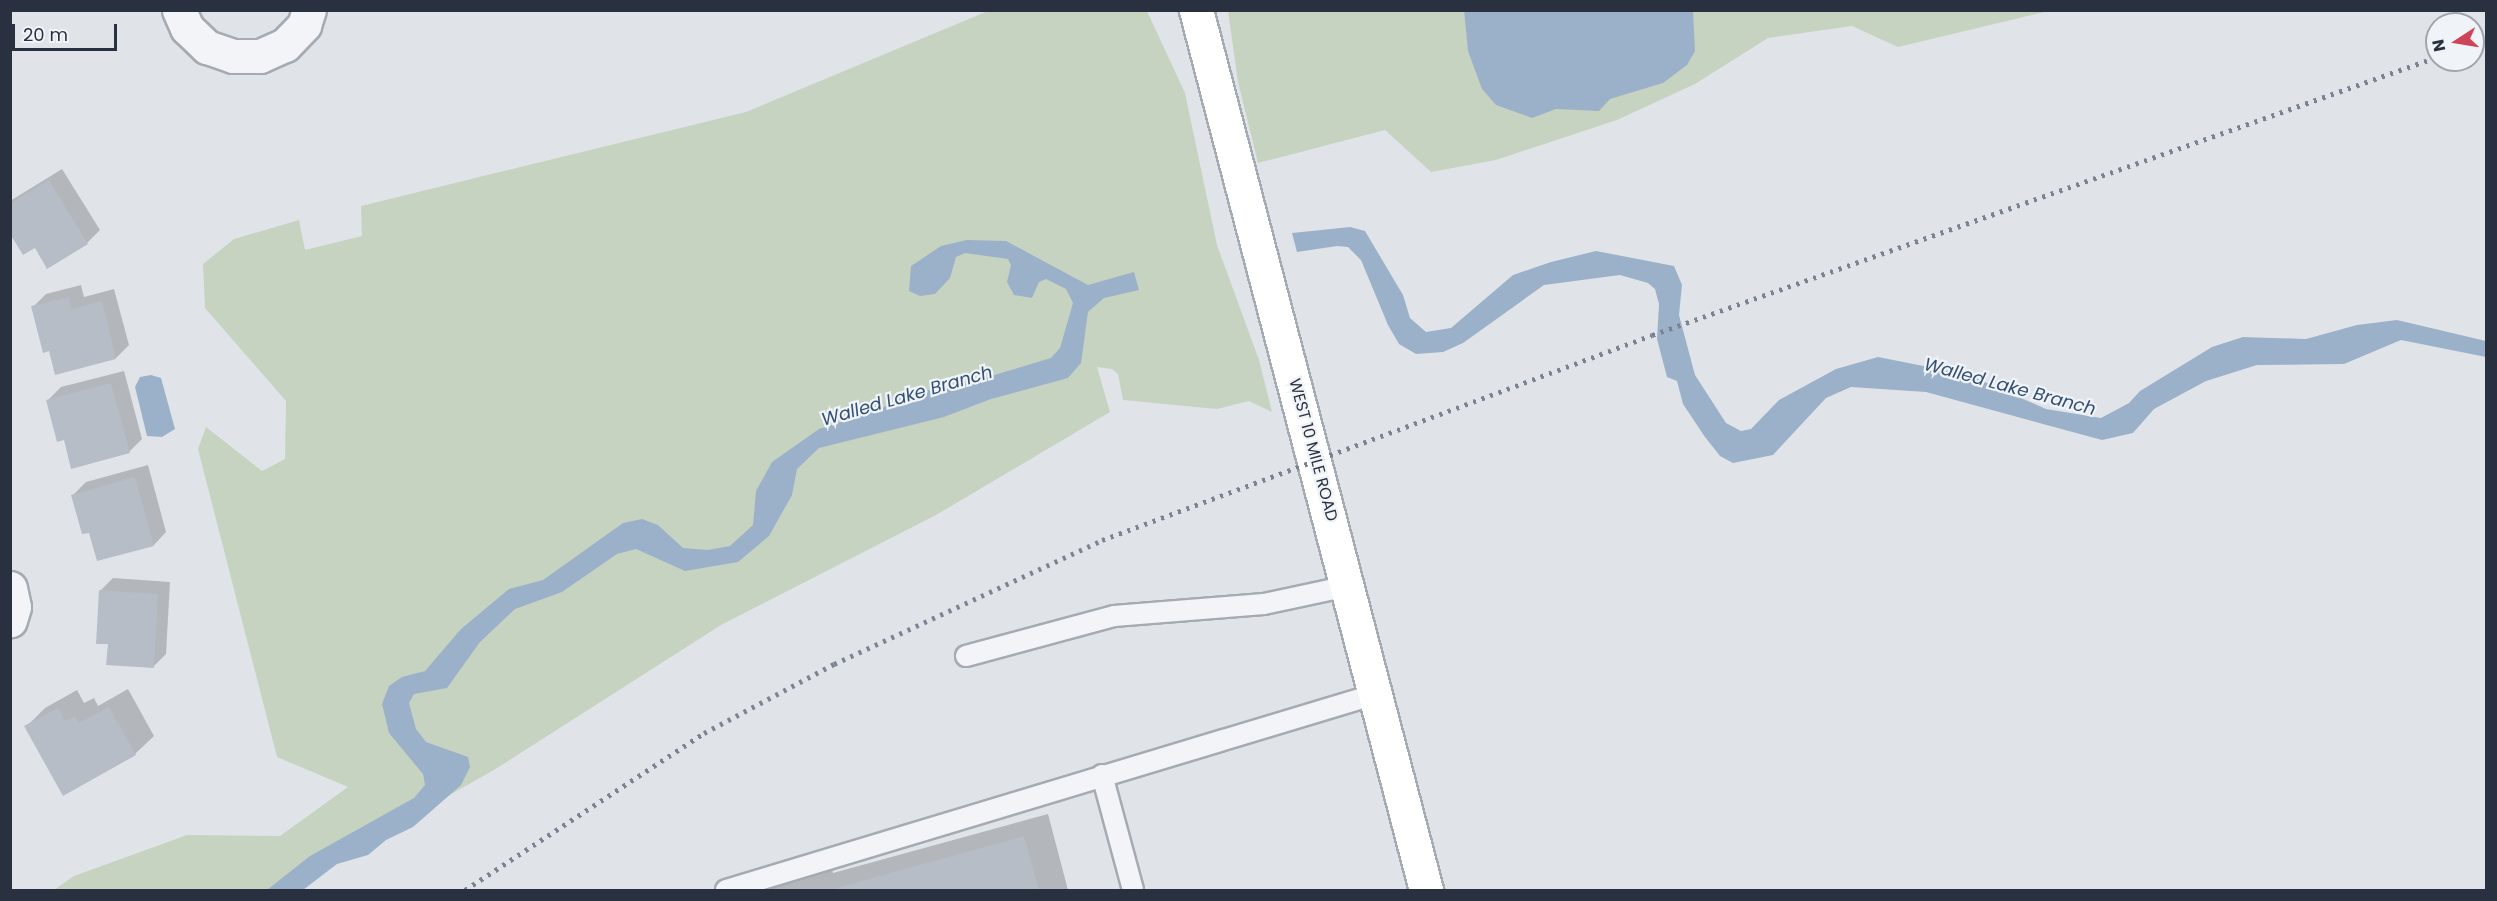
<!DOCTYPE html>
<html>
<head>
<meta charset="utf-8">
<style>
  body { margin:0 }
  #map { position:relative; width:2497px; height:901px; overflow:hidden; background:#e0e4e9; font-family:Poppins,sans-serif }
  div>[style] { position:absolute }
  .green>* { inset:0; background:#c6d3c1 }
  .water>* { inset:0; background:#9bb1c9 }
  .shadow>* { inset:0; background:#0003 }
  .building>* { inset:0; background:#b7bdc6 }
  .roads { filter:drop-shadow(2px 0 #a5abb3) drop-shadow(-2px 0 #a5abb3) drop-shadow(0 2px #a5abb3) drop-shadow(0 -2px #a5abb3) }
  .service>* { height:20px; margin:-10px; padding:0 10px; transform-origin:10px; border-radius:10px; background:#f3f4f7 }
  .minor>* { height:33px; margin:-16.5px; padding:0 16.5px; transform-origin:16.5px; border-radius:16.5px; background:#f3f4f7 }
  .secondary>* { height:33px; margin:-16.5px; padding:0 16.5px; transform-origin:16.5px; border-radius:16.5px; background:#fff }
  .rail>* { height:4.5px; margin-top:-2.25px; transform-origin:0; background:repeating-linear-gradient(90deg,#7a8393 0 3px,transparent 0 9px) }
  span { translate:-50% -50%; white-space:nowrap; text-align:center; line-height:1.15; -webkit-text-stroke:4.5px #f0f3f7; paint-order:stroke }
  .street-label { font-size:16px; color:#293141 }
  .water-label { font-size:18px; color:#335074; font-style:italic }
  .frame { position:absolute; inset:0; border:12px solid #293141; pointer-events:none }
  .north { position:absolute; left:2425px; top:12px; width:60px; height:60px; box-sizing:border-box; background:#f0f3f7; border:2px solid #a0a5ae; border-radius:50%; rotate:258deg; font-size:16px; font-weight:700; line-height:24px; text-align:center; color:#293141 }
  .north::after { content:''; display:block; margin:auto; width:21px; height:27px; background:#ce4559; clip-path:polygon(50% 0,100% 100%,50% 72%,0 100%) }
  .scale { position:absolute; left:12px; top:24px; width:105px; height:27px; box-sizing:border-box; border:3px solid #293141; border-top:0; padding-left:8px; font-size:18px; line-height:21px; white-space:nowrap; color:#293141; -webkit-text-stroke:4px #f0f3f7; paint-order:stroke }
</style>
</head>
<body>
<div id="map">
  <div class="green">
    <i style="clip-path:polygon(988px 11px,1147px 11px,1185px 93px,1217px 245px,1259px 360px,1272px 412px,1249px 401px,1217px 409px,1123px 400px,1118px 374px,1112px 369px,1097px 367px,1110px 412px,936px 515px,721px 625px,494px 770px,281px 890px,54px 890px,74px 876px,187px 835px,280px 836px,348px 787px,277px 757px,198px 449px,206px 427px,262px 471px,285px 459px,286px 401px,205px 308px,203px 264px,234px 239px,299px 220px,305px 250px,362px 236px,361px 206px,746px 112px)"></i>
    <i style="clip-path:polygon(1228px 11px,2049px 11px,1898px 47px,1852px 26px,1768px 38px,1695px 84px,1617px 120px,1496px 160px,1431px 172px,1385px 130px,1258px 163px,1238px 82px)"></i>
  </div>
  <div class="water">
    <i style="clip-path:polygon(1464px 10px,1693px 11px,1695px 51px,1687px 65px,1663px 83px,1610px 99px,1599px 111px,1556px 109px,1532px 118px,1496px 105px,1482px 89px,1468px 51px)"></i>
    <i style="clip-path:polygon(1350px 227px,1365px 231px,1403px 295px,1410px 318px,1426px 332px,1451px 328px,1513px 275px,1551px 262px,1596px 251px,1674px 266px,1682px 285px,1679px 315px,1695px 375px,1726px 423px,1741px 431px,1751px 429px,1779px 400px,1836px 369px,1878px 357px,1969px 375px,2046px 409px,2101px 418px,2129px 403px,2140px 391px,2212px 347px,2243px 337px,2306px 339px,2357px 325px,2397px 320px,2486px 341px,2486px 357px,2401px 340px,2344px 364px,2257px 365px,2206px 381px,2154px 409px,2133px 433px,2102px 440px,1926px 392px,1851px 387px,1826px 398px,1773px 455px,1733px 463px,1720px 456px,1705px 437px,1683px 404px,1677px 381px,1667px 377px,1657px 339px,1659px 304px,1655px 289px,1648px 283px,1620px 275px,1544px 285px,1463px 343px,1443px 352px,1416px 354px,1399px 344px,1388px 325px,1361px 260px,1348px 247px,1337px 246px,1297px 252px,1292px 233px)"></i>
    <i style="clip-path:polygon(967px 240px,1006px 241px,1088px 285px,1134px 272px,1139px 290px,1104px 298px,1088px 312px,1081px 363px,1068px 378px,991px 399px,944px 417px,819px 448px,797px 469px,792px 495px,769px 536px,738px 562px,685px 571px,636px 549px,617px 554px,562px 592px,515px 609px,480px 642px,447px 688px,414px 694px,409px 703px,416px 729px,426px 742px,468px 757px,470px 767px,461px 785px,413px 827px,386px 840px,368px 855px,337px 864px,303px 890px,267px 890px,310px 856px,414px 798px,425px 785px,423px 774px,389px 733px,382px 704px,389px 686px,402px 677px,425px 671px,461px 629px,509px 589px,543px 580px,623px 523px,642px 519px,658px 525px,683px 548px,708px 550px,730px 546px,753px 525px,756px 491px,772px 462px,819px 429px,878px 410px,917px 391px,951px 388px,1051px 358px,1060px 348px,1073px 303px,1066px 289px,1046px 279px,1039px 282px,1032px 298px,1014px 295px,1007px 282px,1011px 265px,1008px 259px,965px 253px,956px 257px,950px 278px,935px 294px,920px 296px,909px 291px,911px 266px,941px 246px)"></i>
    <i style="clip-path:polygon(151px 375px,161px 378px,175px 429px,162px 437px,147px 436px,135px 387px,140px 377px)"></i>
  </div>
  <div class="shadow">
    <i style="clip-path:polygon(62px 169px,100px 230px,87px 243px,10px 231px,10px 201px)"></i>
    <i style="clip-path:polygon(81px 285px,84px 297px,114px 289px,129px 345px,116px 358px,50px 349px,33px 307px,46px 294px)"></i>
    <i style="clip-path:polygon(124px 371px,142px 439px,129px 452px,48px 400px,61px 387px)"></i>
    <i style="clip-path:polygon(148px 465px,166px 532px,154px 545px,90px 531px,73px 495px,86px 482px)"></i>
    <i style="clip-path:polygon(113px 578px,170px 582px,166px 654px,153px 667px,109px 643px,100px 591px)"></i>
    <i style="clip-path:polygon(128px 689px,154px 736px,135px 754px,26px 727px,45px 708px,77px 690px,84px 703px,94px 698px,98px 706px)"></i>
    <i style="clip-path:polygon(1048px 814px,1068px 890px,759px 890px,769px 880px,830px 863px,833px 873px)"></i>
  </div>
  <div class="building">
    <i style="clip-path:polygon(49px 180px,88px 244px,47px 269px,35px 248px,23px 255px,10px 234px,10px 204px)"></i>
    <i style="clip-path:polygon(69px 297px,71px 309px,102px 301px,116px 359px,55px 375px,49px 351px,43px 353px,31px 306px)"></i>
    <i style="clip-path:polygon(111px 383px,130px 453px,71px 469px,64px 440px,57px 442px,46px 400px)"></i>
    <i style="clip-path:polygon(135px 477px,154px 546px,97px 561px,89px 533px,82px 534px,71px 495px)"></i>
    <i style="clip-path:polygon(99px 590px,158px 594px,154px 668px,106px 665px,108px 644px,96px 644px)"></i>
    <i style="clip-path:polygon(109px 707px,136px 755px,63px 796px,24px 726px,58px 708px,65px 721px,75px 716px,79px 723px)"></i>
    <i style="clip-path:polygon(1024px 836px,1039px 890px,829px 890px)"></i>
  </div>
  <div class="roads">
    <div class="service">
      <i style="left:966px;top:656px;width:153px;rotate:-15.1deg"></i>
      <i style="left:1114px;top:616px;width:150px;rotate:-4.6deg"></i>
      <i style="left:1264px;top:604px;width:86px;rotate:-12.1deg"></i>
      <i style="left:1102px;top:775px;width:119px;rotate:74.9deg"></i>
      <i style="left:726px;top:890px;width:679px;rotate:-16.78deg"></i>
    </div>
    <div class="minor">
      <i style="left:179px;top:10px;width:20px;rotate:66deg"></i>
      <i style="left:187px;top:28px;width:28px;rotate:44deg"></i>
      <i style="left:207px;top:47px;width:28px;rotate:19deg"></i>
      <i style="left:233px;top:56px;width:27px"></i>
      <i style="left:260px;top:56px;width:27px;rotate:-24deg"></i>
      <i style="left:285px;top:45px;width:28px;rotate:-46deg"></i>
      <i style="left:304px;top:25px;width:16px;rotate:-72deg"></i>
      <i style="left:10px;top:588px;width:19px;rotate:78deg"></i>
      <i style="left:14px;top:607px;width:14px;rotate:107deg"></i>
    </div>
    <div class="secondary">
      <i style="left:1196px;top:10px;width:910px;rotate:75.35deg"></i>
    </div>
  </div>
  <div class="rail">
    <i style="left:2473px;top:44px;width:14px;rotate:-21deg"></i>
    <i style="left:465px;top:890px;width:286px;rotate:-33.3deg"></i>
    <i style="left:704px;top:733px;width:147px;rotate:-28deg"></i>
    <i style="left:834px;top:664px;width:295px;rotate:-24.8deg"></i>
    <i style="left:1102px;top:540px;width:587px;rotate:-20.44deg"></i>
    <i style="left:1652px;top:335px;width:833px;rotate:-19.5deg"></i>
  </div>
  <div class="street-label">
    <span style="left:1313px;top:450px;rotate:75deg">WEST 10 MILE ROAD</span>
  </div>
  <div class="water-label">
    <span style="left:2010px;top:387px;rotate:15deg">Walled Lake Branch</span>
    <span style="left:907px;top:396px;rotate:-16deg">Walled Lake Branch</span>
  </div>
  <div class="frame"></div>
  <div class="north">N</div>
  <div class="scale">20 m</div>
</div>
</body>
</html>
